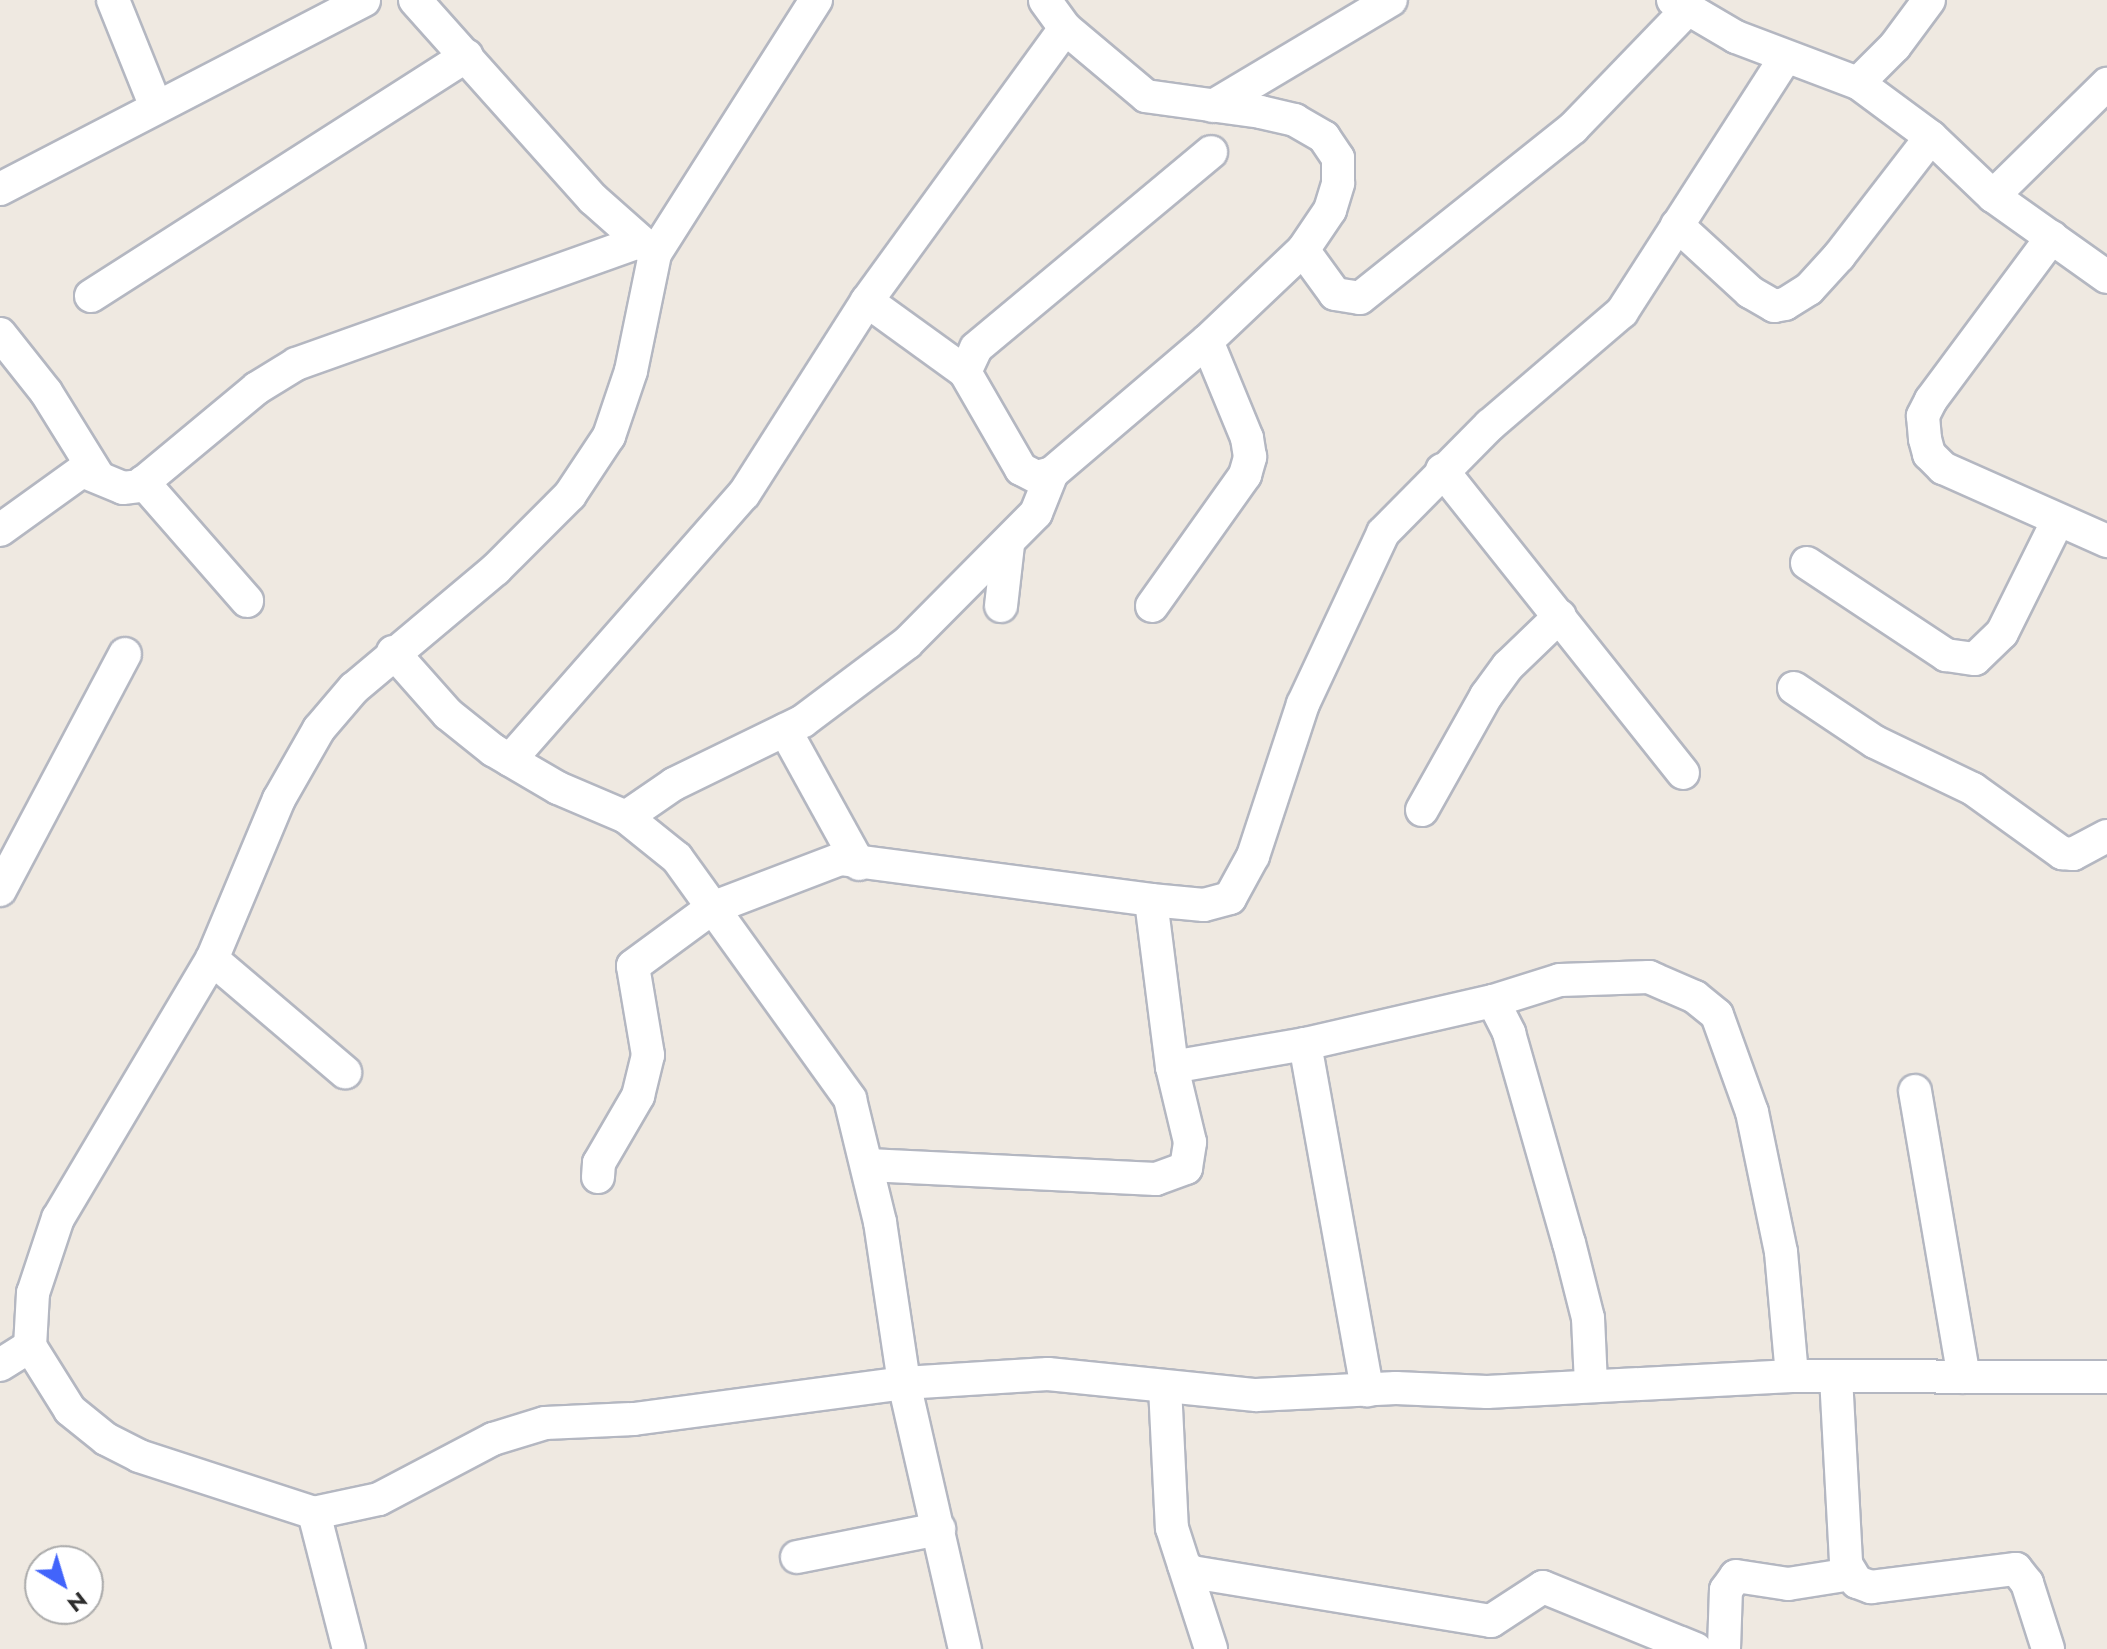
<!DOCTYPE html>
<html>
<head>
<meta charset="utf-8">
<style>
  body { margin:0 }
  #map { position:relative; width:2107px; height:1649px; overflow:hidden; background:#efe9e1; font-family:Jost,sans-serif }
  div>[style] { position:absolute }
  .roads { filter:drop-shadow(2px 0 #b4b7c1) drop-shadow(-2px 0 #b4b7c1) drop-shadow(0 2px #b4b7c1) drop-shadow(0 -2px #b4b7c1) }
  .minor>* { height:32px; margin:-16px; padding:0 16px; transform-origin:16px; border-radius:16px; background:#fff }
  span { translate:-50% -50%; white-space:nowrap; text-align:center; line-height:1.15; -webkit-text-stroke:6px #fff; paint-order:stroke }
  .north { position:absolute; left:24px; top:1545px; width:80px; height:80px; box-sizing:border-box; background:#fff; border:2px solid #ababab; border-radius:50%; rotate:142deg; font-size:22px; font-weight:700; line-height:32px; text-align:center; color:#2e2e2e }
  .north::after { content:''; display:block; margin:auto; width:28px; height:36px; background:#4264fb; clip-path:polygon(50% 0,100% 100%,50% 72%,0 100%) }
</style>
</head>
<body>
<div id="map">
  <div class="roads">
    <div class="minor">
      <i style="left:113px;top:0;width:115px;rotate:68.1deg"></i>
      <i style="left:415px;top:0;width:267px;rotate:48.2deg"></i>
      <i style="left:593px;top:199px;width:81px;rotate:41.5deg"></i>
      <i style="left:816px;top:0;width:301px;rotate:122.4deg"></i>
      <i style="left:655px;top:254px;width:119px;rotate:101.6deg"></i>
      <i style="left:631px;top:371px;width:69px;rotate:108.7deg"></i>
      <i style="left:609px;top:436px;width:71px;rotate:123.5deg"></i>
      <i style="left:570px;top:495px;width:105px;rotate:135deg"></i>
      <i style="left:496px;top:569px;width:185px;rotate:140deg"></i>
      <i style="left:354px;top:688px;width:54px;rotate:130.5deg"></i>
      <i style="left:319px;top:729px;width:81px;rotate:119.7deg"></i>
      <i style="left:279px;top:799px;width:173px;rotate:112.7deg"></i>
      <i style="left:212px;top:959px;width:301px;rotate:120.7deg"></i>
      <i style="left:58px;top:1218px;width:79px;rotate:108.4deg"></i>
      <i style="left:33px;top:1293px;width:53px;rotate:93.2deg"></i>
      <i style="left:30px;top:1346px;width:75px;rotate:58deg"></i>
      <i style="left:70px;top:1410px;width:46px;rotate:38.9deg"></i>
      <i style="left:106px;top:1439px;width:37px;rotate:27deg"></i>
      <i style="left:139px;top:1456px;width:184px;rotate:18deg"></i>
      <i style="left:314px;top:1513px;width:66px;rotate:-12.2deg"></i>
      <i style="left:379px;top:1499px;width:129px;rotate:-27.8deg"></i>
      <i style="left:493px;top:1439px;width:54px;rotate:-17.1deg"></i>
      <i style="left:545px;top:1423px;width:89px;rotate:-2.6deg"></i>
      <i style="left:634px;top:1419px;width:272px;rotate:-7.6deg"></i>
      <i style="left:904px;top:1383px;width:144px;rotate:-3.6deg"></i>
      <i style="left:1048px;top:1374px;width:209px;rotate:5.8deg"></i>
      <i style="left:1256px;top:1395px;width:140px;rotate:-2.9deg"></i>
      <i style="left:1396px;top:1388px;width:91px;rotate:2.5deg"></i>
      <i style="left:1487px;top:1392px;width:305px;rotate:-3deg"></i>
      <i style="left:1792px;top:1376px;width:315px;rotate:0.2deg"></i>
      <i style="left:1673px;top:0;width:73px;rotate:30.4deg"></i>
      <i style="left:1736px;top:37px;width:130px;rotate:20.7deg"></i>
      <i style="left:1858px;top:83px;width:91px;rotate:36.5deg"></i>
      <i style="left:1931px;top:137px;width:86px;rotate:43.6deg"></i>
      <i style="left:1993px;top:196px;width:140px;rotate:35.4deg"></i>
      <i style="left:1858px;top:83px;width:52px;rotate:-45deg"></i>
      <i style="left:1895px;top:46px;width:57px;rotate:-53.5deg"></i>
      <i style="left:1213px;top:106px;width:207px;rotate:-30.8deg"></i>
      <i style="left:0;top:189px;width:410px;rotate:-27.4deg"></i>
      <i style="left:1993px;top:196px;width:160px;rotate:-44.5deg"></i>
      <i style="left:1677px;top:225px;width:99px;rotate:42.5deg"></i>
      <i style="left:1750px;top:292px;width:28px;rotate:30deg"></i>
      <i style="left:1774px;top:306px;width:11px;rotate:-10deg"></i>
      <i style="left:1785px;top:304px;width:28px;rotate:-32deg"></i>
      <i style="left:1809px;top:289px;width:45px;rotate:-47.7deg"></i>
      <i style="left:1839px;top:256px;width:150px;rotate:-52.3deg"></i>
      <i style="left:2052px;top:237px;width:203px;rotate:126.6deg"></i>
      <i style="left:1931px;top:400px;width:18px;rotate:117deg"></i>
      <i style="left:1923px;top:416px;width:23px;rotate:85deg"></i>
      <i style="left:1925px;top:439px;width:16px;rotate:75deg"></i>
      <i style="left:1929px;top:454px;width:20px;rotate:45deg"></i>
      <i style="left:1943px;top:468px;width:180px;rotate:24deg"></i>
      <i style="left:1303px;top:250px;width:54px;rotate:54deg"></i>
      <i style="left:1335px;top:294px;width:25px;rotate:9deg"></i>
      <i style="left:1360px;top:298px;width:273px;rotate:-38.6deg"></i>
      <i style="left:1573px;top:128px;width:163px;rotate:-46deg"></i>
      <i style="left:91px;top:296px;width:446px;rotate:-32.6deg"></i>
      <i style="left:867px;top:301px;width:121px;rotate:35.9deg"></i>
      <i style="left:965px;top:372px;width:112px;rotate:60deg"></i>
      <i style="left:1021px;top:469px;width:18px;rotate:27deg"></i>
      <i style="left:1037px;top:477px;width:16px;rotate:-15deg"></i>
      <i style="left:1052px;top:473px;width:204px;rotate:-40.4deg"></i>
      <i style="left:1207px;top:341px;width:132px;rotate:-43.5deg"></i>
      <i style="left:1303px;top:250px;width:48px;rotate:-56deg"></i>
      <i style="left:1330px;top:210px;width:28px;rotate:-73deg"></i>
      <i style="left:1338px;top:183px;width:25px;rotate:-90deg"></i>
      <i style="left:1338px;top:158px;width:25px;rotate:-124deg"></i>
      <i style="left:1324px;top:137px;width:34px;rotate:-150deg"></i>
      <i style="left:1295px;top:120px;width:35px;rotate:-167deg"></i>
      <i style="left:1261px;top:112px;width:116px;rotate:-172.1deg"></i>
      <i style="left:1146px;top:96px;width:106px;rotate:-140deg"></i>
      <i style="left:1065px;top:28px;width:34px;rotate:-126deg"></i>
      <i style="left:0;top:334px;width:74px;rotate:51.6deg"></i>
      <i style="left:46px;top:392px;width:99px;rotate:58.2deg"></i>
      <i style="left:965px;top:372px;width:26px;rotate:-65deg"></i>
      <i style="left:976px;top:348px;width:306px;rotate:-39.8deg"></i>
      <i style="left:1442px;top:470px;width:387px;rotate:51.5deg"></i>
      <i style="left:143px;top:482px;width:158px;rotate:48.8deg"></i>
      <i style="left:0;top:530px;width:101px;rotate:-35.7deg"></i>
      <i style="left:82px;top:471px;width:44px;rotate:22.5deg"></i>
      <i style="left:123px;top:488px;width:16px;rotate:-7deg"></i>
      <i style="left:139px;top:486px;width:153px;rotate:-39.7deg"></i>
      <i style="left:257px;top:388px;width:46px;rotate:-31.6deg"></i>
      <i style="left:296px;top:364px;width:363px;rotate:-19.6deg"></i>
      <i style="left:1807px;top:563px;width:167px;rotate:33.5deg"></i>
      <i style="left:1946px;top:655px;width:29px;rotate:8deg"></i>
      <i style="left:1975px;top:659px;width:37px;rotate:-44deg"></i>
      <i style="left:2002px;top:633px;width:124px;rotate:-63.6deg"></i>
      <i style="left:1001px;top:606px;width:61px;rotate:-83.5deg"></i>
      <i style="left:1152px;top:606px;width:161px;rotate:-54.6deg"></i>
      <i style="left:1245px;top:475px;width:19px;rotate:-74deg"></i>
      <i style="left:1250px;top:457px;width:19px;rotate:-99deg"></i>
      <i style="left:1247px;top:438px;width:105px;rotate:-112.4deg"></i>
      <i style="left:393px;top:652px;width:83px;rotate:48.4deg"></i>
      <i style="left:448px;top:714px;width:58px;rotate:38.7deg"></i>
      <i style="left:493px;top:750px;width:75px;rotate:30.3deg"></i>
      <i style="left:558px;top:788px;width:74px;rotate:23.1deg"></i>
      <i style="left:626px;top:817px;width:65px;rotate:38.8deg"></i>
      <i style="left:677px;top:858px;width:297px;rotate:54.3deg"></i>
      <i style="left:850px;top:1099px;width:127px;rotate:76.3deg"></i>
      <i style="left:880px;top:1222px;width:163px;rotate:81.5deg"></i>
      <i style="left:904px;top:1383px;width:273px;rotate:77.1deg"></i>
      <i style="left:1794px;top:688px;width:97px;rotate:33.7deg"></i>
      <i style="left:1875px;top:742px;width:109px;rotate:25.6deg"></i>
      <i style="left:1973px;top:789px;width:110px;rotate:35.7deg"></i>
      <i style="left:2062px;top:853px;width:11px;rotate:5deg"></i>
      <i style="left:2073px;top:854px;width:38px;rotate:-28deg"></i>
      <i style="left:785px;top:730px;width:153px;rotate:61.1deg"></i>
      <i style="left:510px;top:760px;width:354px;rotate:-48.7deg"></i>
      <i style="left:744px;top:494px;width:229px;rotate:-57.5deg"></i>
      <i style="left:867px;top:301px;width:337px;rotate:-54deg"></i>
      <i style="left:1422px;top:810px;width:131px;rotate:-60.7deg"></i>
      <i style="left:1486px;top:696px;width:37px;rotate:-54deg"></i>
      <i style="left:1508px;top:666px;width:72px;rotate:-43.9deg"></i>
      <i style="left:626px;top:817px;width:58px;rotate:-34.5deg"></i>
      <i style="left:674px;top:784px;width:144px;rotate:-26deg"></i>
      <i style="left:803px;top:721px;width:130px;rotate:-36.9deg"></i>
      <i style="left:907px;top:643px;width:183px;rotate:-45.2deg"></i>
      <i style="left:1036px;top:513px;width:43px;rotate:-68.2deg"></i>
      <i style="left:0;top:890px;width:267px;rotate:-62.1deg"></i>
      <i style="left:212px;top:959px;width:175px;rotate:40.4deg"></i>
      <i style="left:1493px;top:1001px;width:36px;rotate:63deg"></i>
      <i style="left:1509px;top:1033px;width:218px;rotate:74.1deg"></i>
      <i style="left:1569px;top:1243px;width:77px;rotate:75.8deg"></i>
      <i style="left:1588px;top:1318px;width:65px;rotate:87.4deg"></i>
      <i style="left:1305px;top:1044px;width:352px;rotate:79.8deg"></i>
      <i style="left:1172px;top:1067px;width:135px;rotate:-9.8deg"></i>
      <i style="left:1305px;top:1044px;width:193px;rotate:-12.9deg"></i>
      <i style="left:1493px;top:1001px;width:70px;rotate:-17.4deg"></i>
      <i style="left:1560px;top:980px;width:89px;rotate:-1.9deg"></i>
      <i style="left:1649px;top:977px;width:50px;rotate:23.5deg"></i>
      <i style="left:1695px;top:997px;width:28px;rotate:39deg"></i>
      <i style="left:1717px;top:1015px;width:103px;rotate:70.2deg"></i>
      <i style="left:1752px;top:1112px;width:143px;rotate:78.3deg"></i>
      <i style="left:1781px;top:1252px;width:124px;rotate:84.9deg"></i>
      <i style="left:1915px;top:1091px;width:290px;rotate:80.3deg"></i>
      <i style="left:868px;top:1165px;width:288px;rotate:2.8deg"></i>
      <i style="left:1156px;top:1179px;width:32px;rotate:-20deg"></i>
      <i style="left:1186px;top:1168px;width:26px;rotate:-81deg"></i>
      <i style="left:1190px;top:1142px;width:77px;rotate:-103.5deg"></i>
      <i style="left:1172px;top:1067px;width:168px;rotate:-97.2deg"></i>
      <i style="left:598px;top:1177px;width:14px;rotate:-86deg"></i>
      <i style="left:599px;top:1163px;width:78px;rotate:-59.8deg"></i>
      <i style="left:638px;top:1096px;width:42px;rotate:-76.3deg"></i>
      <i style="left:648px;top:1055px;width:90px;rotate:-99.6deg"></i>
      <i style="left:633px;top:966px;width:98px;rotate:-36.3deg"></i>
      <i style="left:712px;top:908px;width:137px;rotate:-20.9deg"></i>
      <i style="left:840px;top:859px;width:314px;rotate:7.5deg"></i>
      <i style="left:1151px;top:900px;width:53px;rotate:5.4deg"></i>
      <i style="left:1204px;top:905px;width:27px;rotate:-15deg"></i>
      <i style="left:1230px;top:898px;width:48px;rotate:-61.3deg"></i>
      <i style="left:1253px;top:856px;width:160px;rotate:-71.8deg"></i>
      <i style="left:1303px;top:704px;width:189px;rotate:-64.9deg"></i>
      <i style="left:1383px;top:533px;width:152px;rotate:-45.3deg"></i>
      <i style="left:1490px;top:425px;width:174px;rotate:-40.6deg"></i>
      <i style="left:1622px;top:312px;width:303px;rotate:-57.3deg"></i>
      <i style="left:0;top:1365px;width:36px;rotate:-32deg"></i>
      <i style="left:1836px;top:1377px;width:187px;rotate:86.9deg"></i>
      <i style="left:1846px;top:1564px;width:21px;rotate:59deg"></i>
      <i style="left:1857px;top:1582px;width:15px;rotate:20deg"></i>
      <i style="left:1871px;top:1587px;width:146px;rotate:-7.1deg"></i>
      <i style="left:2016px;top:1569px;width:18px;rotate:52deg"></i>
      <i style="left:2027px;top:1583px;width:69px;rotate:72.3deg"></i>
      <i style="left:1165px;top:1387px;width:141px;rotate:87.2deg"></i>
      <i style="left:1172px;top:1528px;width:127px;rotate:72.1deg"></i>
      <i style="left:314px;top:1513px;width:140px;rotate:75.6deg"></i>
      <i style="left:797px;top:1557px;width:145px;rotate:-11.2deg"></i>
      <i style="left:1184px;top:1565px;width:11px;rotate:41deg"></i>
      <i style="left:1192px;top:1572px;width:303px;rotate:9.3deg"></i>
      <i style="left:1491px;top:1621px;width:62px;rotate:-33.2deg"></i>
      <i style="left:1543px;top:1587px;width:165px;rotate:22.1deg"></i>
      <i style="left:1724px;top:1649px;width:59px;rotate:-88.1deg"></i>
      <i style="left:1726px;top:1590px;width:17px;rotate:-54deg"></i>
      <i style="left:1736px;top:1576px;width:53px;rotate:8.7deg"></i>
      <i style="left:1788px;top:1584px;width:64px;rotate:-9deg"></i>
    </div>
  </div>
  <div class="north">N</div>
</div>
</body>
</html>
